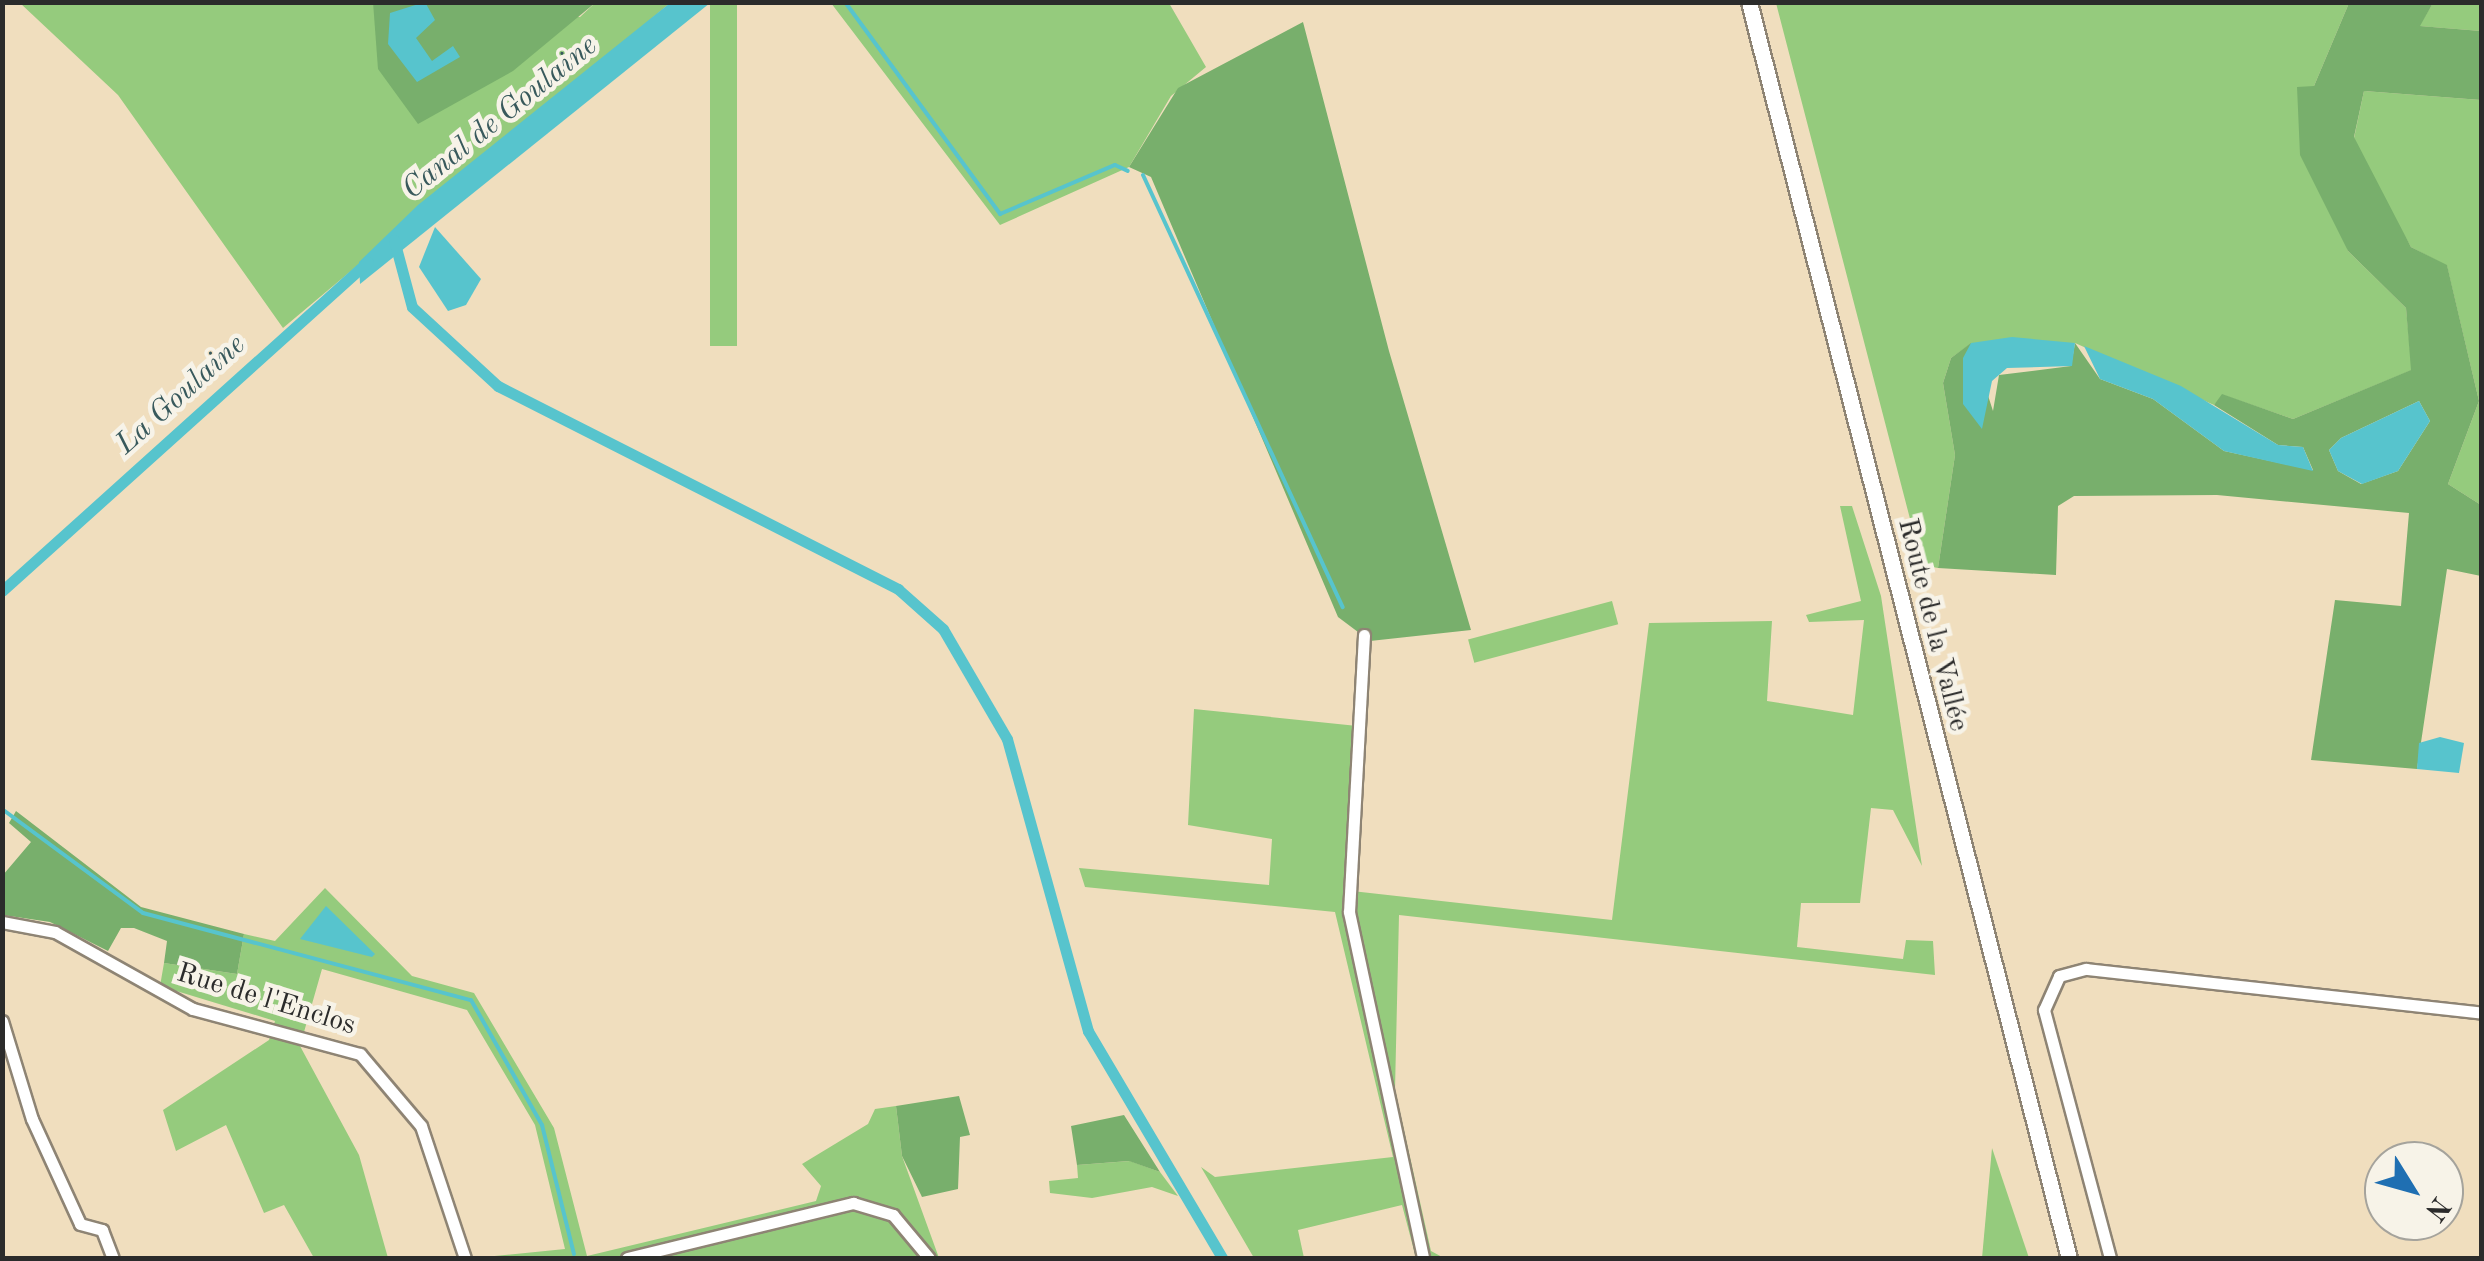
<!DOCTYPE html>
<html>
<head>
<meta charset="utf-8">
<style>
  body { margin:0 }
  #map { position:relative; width:2484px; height:1261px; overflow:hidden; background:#f0debe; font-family:"Old Standard TT",serif }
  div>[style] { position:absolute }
  .green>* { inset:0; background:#95cb7d; transform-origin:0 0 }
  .forest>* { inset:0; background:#78af6c }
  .water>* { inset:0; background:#57c4cd }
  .stream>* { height:4px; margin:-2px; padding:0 2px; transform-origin:2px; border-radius:2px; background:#57c4cd }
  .canal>* { height:11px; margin:-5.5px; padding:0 5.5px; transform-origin:5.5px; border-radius:5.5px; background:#57c4cd }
  .roads { filter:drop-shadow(2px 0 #8e8474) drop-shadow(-2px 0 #8e8474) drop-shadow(0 2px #8e8474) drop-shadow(0 -2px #8e8474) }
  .minor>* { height:11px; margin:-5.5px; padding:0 5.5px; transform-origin:5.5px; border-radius:5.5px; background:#fff }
  .secondary>* { height:15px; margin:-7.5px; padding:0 7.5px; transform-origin:7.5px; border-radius:7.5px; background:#fff }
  span { translate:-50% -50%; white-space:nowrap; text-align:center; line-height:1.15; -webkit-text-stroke:9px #f7f3e8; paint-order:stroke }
  .street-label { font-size:28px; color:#2b2b2b }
  .water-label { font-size:30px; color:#38595c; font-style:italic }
  .frame { position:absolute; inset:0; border:5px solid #2b2b2b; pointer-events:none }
  .north { position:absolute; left:2364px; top:1141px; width:100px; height:100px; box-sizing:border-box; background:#f7f3e8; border:2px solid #a5a39c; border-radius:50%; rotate:127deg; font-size:28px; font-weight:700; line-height:40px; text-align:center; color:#2b2b2b }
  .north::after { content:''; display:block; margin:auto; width:35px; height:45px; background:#1f6fb2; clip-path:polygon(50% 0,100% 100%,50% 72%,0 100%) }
</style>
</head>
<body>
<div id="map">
  <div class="green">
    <i style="clip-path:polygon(20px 3px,373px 3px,580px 17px,595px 3px,670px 3px,283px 328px,118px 95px)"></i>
    <i style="left:710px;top:3px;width:27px;height:343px"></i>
    <i style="clip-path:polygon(831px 3px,1169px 3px,1206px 67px,1171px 96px,1129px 167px,1000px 225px)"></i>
    <i style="clip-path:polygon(1776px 3px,2349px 3px,2314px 86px,2348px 251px,2406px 308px,2412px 370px,2293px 419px,2223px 395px,2214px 405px,2075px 343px,1972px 343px,1951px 358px,1943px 383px,1955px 455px,1938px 568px,1922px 565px)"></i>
    <i style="clip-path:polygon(2433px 3px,2481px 3px,2481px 31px,2419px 26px)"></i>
    <i style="clip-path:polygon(2364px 91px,2481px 100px,2481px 505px,2448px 484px,2479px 401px,2447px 266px,2411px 247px,2369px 174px,2354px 138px)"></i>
    <i style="clip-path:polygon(1840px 506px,1852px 506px,1881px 596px,1922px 866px,1893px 810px,1871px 808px,1860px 903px,1801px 903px,1797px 947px,1903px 959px,1906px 940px,1933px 941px,1935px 975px,1399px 915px,1395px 1090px,1431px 1251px,1444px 1258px,1416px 1258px,1402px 1205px,1298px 1230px,1304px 1258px,1254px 1258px,1201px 1167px,1215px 1177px,1393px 1157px,1335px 912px,1085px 887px,1079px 868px,1269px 885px,1272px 839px,1188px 825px,1194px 709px,1367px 727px,1352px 891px,1612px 920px,1649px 623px,1772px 621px,1767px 701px,1853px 715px,1864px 620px,1809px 622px,1806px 615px,1861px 601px)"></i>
    <i style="left:1612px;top:601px;width:24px;height:149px;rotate:75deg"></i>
    <i style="clip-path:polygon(325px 888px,412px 976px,474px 993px,554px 1128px,587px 1256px,816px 1201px,821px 1186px,802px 1164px,868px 1124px,875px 1109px,896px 1106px,902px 1156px,939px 1258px,474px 1258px,565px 1249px,535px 1125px,467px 1010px,322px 969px,300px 1046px,359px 1155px,388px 1258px,314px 1258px,284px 1205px,264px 1213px,226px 1125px,176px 1151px,163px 1110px,269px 1040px,275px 1021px,160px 986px,164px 963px,237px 974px,244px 934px,275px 941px)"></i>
    <i style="clip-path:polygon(1992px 1148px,2029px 1258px,1982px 1258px)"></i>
    <i style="clip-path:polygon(1130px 1161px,1160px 1172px,1178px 1196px,1152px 1187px,1092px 1198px,1050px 1193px,1049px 1181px,1078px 1178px,1077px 1165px)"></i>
  </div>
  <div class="forest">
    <i style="clip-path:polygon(595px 3px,513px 71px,418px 124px,378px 69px,373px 2px)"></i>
    <i style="clip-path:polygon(evenodd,2349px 3px,2433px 3px,2420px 26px,2481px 31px,2481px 100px,2364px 91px,2354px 137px,2411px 247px,2447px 265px,2479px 401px,2448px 484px,2481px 505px,2481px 576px,2447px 569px,2417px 769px,2311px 760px,2335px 600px,2401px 606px,2409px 513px,2217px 495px,2074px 496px,2058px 506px,2056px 575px,1938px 568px,1955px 455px,1943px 383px,1951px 358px,1971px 343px,1993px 411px,1999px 375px,2071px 366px,2075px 343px,2100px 379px,2153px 399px,2224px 451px,2313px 470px,2303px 447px,2278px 445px,2214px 405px,2222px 394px,2293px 419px,2411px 370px,2406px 308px,2348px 251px,2300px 155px,2297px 87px,2314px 86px,2349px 3px,2419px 401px,2430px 421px,2398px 471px,2361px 484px,2338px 471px,2329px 450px,2341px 438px,2419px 401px)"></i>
    <i style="clip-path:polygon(1303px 22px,1389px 351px,1471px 630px,1370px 641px,1338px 617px,1151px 177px,1129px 167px,1178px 88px)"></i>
    <i style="clip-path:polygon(16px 811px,141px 907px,244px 934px,237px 974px,164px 963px,167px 941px,134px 928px,121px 928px,108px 951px,50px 922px,3px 915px,3px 875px,31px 842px,9px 823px)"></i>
    <i style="clip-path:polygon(959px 1096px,970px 1135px,960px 1137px,958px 1189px,922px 1197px,902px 1156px,896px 1106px)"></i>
    <i style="clip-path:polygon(1124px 1115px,1160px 1172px,1129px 1161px,1077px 1165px,1071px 1126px)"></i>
  </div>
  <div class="water">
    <i style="clip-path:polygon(425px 2px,435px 20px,416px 38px,432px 61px,453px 46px,460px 57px,417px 82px,388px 44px,390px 13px)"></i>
    <i style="clip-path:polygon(670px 3px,710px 3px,360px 284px,359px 262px,418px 205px)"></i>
    <i style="clip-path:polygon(435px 227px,481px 279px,466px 305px,448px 311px,419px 267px)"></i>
    <i style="clip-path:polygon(2012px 337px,2075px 343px,2072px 366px,2007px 368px,1992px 381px,1982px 429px,1963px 404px,1963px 358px,1971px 343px)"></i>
    <i style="clip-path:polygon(2084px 346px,2181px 386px,2278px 445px,2303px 447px,2313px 471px,2224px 451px,2153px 399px,2100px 379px)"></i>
    <i style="clip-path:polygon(2419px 401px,2430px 421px,2398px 471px,2362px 484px,2338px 471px,2329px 450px,2341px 438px)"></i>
    <i style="clip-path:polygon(2440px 737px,2464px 743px,2459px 773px,2417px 769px,2419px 743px)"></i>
    <i style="clip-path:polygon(326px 906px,375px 954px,372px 957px,300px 939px)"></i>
  </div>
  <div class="stream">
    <i style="left:845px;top:2px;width:263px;rotate:53.8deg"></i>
    <i style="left:1000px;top:214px;width:125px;rotate:-23.1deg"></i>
    <i style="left:1115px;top:165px;width:14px;rotate:25deg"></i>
    <i style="left:1143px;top:175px;width:476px;rotate:65.2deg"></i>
    <i style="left:2px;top:809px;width:175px;rotate:36.4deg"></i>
    <i style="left:143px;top:913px;width:339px;rotate:14.9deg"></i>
    <i style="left:471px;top:1000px;width:144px;rotate:60.4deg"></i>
    <i style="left:542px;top:1125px;width:133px;rotate:76.1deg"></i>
  </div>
  <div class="canal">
    <i style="left:394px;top:240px;width:69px;rotate:75deg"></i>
    <i style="left:412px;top:307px;width:117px;rotate:42.6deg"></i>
    <i style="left:498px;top:386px;width:449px;rotate:26.9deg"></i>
    <i style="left:898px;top:589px;width:60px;rotate:41.6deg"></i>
    <i style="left:943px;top:629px;width:127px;rotate:59.8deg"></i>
    <i style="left:1007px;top:739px;width:303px;rotate:74.5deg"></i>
    <i style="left:1088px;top:1031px;width:264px;rotate:59.4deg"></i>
    <i style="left:2px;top:591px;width:492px;rotate:-42deg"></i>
  </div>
  <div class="roads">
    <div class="minor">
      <i style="left:1364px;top:635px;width:277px;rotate:93.1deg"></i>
      <i style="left:1349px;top:912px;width:354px;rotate:77.9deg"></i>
      <i style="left:2px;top:922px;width:54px;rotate:10.7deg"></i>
      <i style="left:55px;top:932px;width:158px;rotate:29.2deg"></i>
      <i style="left:193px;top:1009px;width:173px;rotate:15.1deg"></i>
      <i style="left:360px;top:1054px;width:94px;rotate:49.7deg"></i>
      <i style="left:421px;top:1126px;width:139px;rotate:71.6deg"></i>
      <i style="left:2px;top:1021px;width:102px;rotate:73deg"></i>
      <i style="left:32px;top:1119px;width:115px;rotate:65.4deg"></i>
      <i style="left:80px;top:1224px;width:23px;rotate:15deg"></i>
      <i style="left:102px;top:1230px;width:30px;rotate:69deg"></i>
      <i style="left:627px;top:1258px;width:233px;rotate:-13.7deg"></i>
      <i style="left:853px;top:1203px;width:42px;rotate:16.7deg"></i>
      <i style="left:893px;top:1215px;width:56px;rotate:50.1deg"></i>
      <i style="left:2110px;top:1258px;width:257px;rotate:-104.9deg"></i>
      <i style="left:2044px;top:1010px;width:37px;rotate:-66deg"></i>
      <i style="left:2059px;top:976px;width:28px;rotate:-15deg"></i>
      <i style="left:2086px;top:969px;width:398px;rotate:6.3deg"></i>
    </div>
    <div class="secondary">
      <i style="left:1749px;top:2px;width:1296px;rotate:75.71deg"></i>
    </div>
  </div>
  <div class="street-label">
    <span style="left:1932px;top:625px;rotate:76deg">Route de la Vallée</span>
    <span style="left:266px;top:1000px;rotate:17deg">Rue de l'Enclos</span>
  </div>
  <div class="water-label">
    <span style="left:500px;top:118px;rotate:-39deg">Canal de Goulaine</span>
    <span style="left:181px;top:395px;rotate:-42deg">La Goulaine</span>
  </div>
  <div class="frame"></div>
  <div class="north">N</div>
</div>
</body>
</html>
